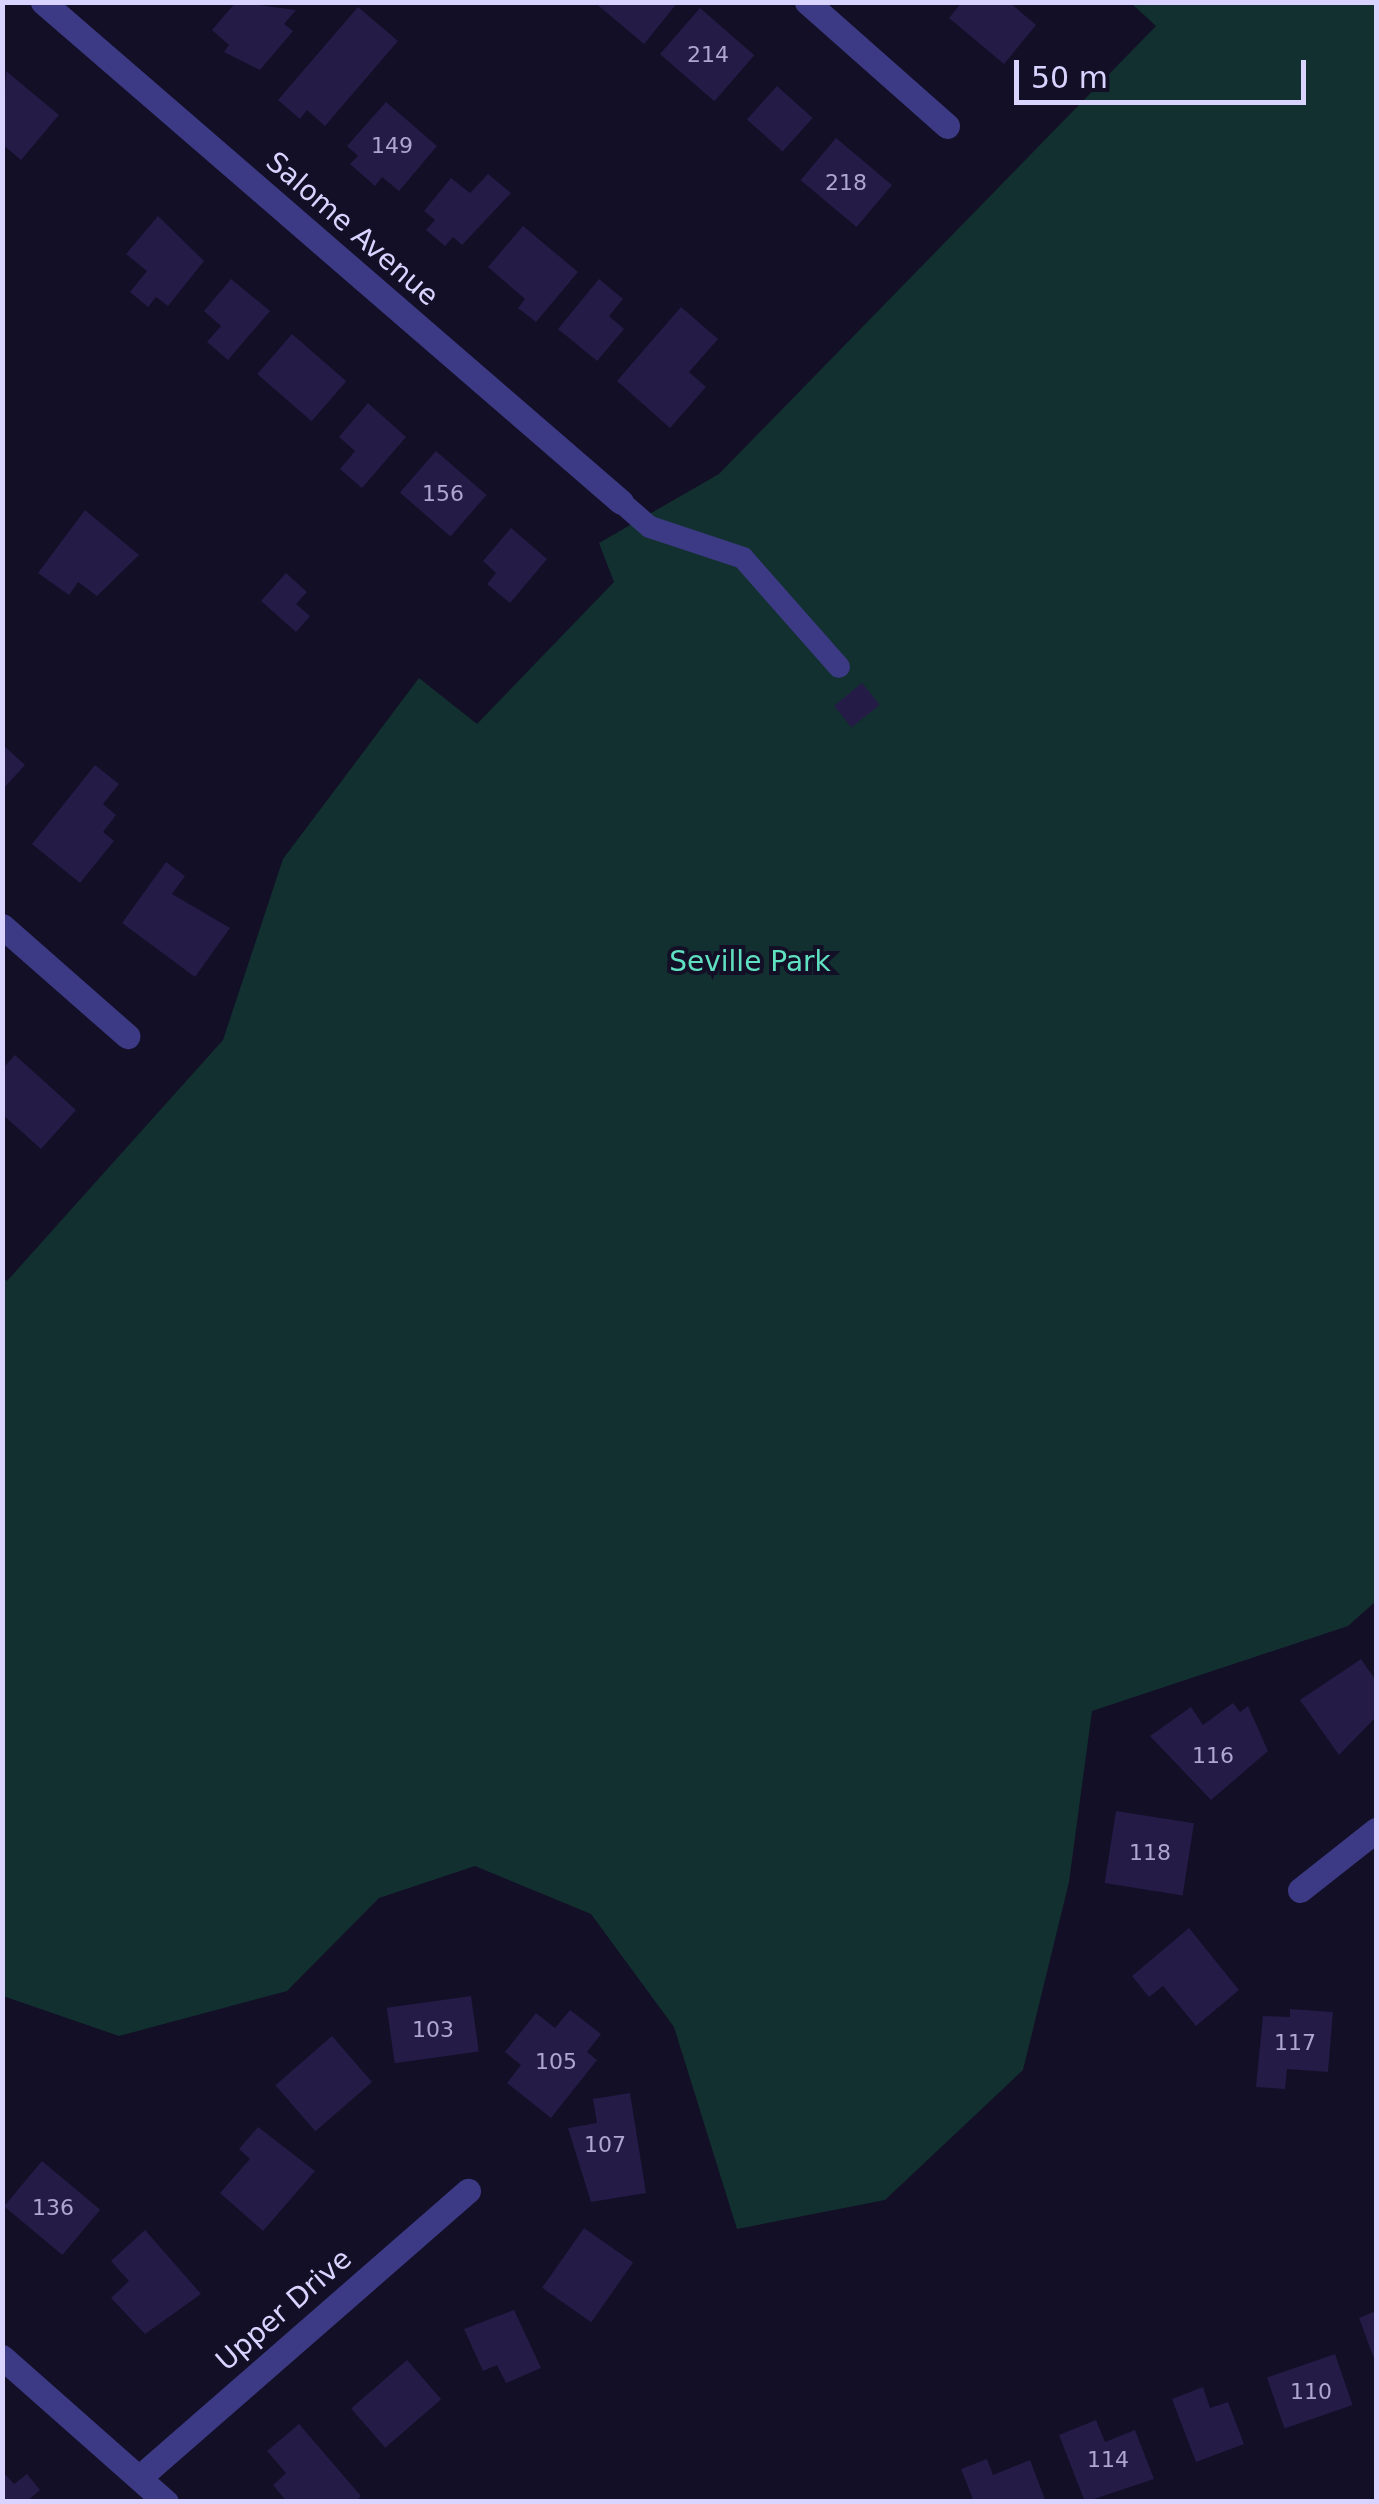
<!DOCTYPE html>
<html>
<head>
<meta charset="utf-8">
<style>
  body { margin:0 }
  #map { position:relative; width:1379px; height:2504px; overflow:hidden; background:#130f26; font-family:"DejaVu Sans",sans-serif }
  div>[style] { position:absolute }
  .green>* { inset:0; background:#12302f }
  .building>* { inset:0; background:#241b47; transform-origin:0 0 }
  .lane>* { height:22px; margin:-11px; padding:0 11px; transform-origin:11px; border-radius:11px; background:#3d3a85 }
  .street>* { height:25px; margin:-12.5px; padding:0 12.5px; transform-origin:12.5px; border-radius:12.5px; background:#3d3a85 }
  span { translate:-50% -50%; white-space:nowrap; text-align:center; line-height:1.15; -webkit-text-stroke:8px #130f26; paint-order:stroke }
  .number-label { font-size:22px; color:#aca6d1 }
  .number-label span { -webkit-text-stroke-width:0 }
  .street-label { font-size:28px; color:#d9d4ff }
  .park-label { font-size:28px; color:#5fe0c0 }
  .frame { position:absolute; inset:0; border:5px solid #d9d4ff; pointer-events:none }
  .scale { position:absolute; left:1014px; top:60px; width:292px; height:45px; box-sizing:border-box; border:5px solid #d9d4ff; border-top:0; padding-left:12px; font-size:30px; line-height:35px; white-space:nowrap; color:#d9d4ff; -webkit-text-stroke:8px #130f26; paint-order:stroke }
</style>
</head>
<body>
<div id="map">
  <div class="green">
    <i style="clip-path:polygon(1131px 3px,1376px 3px,1376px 1601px,1348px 1626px,1092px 1711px,1069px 1882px,1023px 2070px,885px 2200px,737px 2229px,674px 2027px,591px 1914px,475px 1866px,379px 1898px,287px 1991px,119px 2036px,3px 1996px,2px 1276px,7px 1281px,223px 1040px,283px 859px,419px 678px,477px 724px,614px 582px,599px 543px,719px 474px,1156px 26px)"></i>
  </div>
  <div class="building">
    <i style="clip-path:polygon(236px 2px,296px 10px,284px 24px,293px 31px,260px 70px,224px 52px,229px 45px,212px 30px)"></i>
    <i style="clip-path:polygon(594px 2px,678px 2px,644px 44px)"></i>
    <i style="clip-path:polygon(962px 2px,1009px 2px,1036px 25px,1004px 64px,949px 18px)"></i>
    <i style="clip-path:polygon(358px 7px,398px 41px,325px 126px,307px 110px,300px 119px,278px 100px)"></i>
    <i style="left:700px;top:8px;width:72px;height:61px;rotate:41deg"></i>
    <i style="clip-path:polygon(6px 71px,59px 115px,21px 160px,2px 144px)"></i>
    <i style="left:777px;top:86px;width:48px;height:45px;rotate:42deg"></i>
    <i style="clip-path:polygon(386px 102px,437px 146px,399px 191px,382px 177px,375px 186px,350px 164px,358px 156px,347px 146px)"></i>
    <i style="left:836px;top:138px;width:73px;height:55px;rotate:40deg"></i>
    <i style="clip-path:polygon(488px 174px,511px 193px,462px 245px,453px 237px,445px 246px,426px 230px,435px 220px,424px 211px,451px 178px,470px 193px)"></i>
    <i style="clip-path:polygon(158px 216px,204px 261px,168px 306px,156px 297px,148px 307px,130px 292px,147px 271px,126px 254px)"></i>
    <i style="clip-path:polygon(523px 226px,578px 272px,536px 322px,518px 308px,525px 299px,488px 267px)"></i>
    <i style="clip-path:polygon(231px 279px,270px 311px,228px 360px,207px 342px,221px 326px,204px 311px)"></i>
    <i style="clip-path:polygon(599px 279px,623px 299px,609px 316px,624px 329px,597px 361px,558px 329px)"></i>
    <i style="clip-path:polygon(681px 307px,718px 339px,689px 372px,706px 387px,670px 428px,617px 381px)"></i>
    <i style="left:292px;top:334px;width:72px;height:53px;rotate:41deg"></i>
    <i style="clip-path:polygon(368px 403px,406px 437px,362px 488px,340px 469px,355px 451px,339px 437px)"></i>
    <i style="left:436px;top:451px;width:67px;height:55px;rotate:41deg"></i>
    <i style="clip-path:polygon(85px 510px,139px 555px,97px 596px,78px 582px,69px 595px,38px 573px)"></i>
    <i style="clip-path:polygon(511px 528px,547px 559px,510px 603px,487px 584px,496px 573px,483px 561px)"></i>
    <i style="clip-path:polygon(286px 573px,307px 592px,296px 604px,310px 616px,296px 632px,261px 601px)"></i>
    <i style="left:862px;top:683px;width:28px;height:36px;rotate:51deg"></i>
    <i style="clip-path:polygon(2px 744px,25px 765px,2px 790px)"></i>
    <i style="clip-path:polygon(95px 765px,119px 784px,103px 804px,116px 815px,103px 832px,114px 841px,80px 883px,32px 844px)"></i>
    <i style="clip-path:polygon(166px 862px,185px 876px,172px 894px,230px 928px,195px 977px,122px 923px)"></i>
    <i style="clip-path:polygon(15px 1055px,76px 1110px,41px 1149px,2px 1114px,2px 1069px)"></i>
    <i style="clip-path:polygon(1361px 1659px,1376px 1681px,1376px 1717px,1339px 1755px,1300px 1700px)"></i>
    <i style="clip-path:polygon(1233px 1703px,1240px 1712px,1248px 1706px,1268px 1751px,1211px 1800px,1150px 1736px,1191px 1707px,1203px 1725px)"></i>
    <i style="left:1116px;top:1811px;width:79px;height:73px;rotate:9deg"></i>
    <i style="clip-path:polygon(1189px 1928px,1239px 1990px,1196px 2026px,1163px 1986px,1149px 1997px,1132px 1976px)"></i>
    <i style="left:471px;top:1996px;width:56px;height:85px;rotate:82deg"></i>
    <i style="clip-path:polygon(1290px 2009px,1333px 2012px,1328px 2072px,1287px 2069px,1285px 2089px,1256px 2087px,1263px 2016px,1290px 2017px)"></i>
    <i style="clip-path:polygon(570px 2010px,601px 2034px,587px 2052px,597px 2060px,551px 2118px,507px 2083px,521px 2065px,505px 2052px,536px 2013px,555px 2028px)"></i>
    <i style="left:332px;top:2036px;width:61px;height:75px;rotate:49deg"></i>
    <i style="clip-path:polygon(630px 2093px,646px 2193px,591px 2202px,568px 2128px,597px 2123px,593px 2099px)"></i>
    <i style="clip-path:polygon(258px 2127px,315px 2171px,263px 2231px,220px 2193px,250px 2159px,239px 2149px)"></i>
    <i style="left:42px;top:2161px;width:76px;height:59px;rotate:40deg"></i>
    <i style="left:584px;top:2228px;width:60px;height:73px;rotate:35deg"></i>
    <i style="clip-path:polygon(145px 2230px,201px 2294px,145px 2334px,111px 2298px,129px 2281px,111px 2261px)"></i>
    <i style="clip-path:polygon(514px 2310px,541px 2368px,506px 2383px,497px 2365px,483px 2371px,464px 2329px)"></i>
    <i style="clip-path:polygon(1376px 2311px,1376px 2364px,1359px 2318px)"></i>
    <i style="left:1335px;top:2354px;width:54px;height:72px;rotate:71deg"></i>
    <i style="left:407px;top:2360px;width:52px;height:74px;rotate:49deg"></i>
    <i style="clip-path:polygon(1203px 2387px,1210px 2408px,1228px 2402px,1244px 2444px,1196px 2462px,1172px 2399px)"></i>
    <i style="clip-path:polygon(1096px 2420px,1105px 2442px,1135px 2430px,1154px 2479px,1085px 2502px,1059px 2435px)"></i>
    <i style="clip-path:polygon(299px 2424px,361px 2496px,355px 2502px,287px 2502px,273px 2485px,286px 2473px,267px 2451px)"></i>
    <i style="clip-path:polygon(987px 2459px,993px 2475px,1030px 2460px,1046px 2502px,974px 2502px,961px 2469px)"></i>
    <i style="clip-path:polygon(2px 2471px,14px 2484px,27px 2474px,40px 2490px,26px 2502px,2px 2502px)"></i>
  </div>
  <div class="lane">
    <i style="left:621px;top:502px;width:38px;rotate:41deg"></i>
    <i style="left:650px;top:527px;width:98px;rotate:18.4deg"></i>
    <i style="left:743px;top:558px;width:145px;rotate:48.6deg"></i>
  </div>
  <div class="street">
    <i style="left:43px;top:2px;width:764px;rotate:40.86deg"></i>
    <i style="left:807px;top:2px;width:187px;rotate:41.5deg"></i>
    <i style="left:2px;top:926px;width:167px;rotate:41.3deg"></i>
    <i style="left:1300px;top:1890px;width:97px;rotate:-38.3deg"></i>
    <i style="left:2px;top:2357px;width:219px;rotate:41.5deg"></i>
    <i style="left:141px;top:2476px;width:434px;rotate:-41.1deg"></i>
  </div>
  <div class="number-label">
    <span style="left:708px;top:55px">214</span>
    <span style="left:392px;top:146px">149</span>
    <span style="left:846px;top:183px">218</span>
    <span style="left:443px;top:494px">156</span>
    <span style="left:1213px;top:1756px">116</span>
    <span style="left:1150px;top:1853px">118</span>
    <span style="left:433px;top:2030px">103</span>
    <span style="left:1295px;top:2043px">117</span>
    <span style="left:556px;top:2062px">105</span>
    <span style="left:605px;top:2145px">107</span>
    <span style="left:53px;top:2208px">136</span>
    <span style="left:1311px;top:2392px">110</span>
    <span style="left:1108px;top:2460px">114</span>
  </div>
  <div class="street-label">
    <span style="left:352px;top:229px;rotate:41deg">Salome Avenue</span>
    <span style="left:284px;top:2310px;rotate:-41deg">Upper Drive</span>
  </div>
  <div class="park-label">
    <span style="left:750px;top:962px">Seville Park</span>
  </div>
  <div class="frame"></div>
  <div class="scale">50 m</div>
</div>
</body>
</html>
